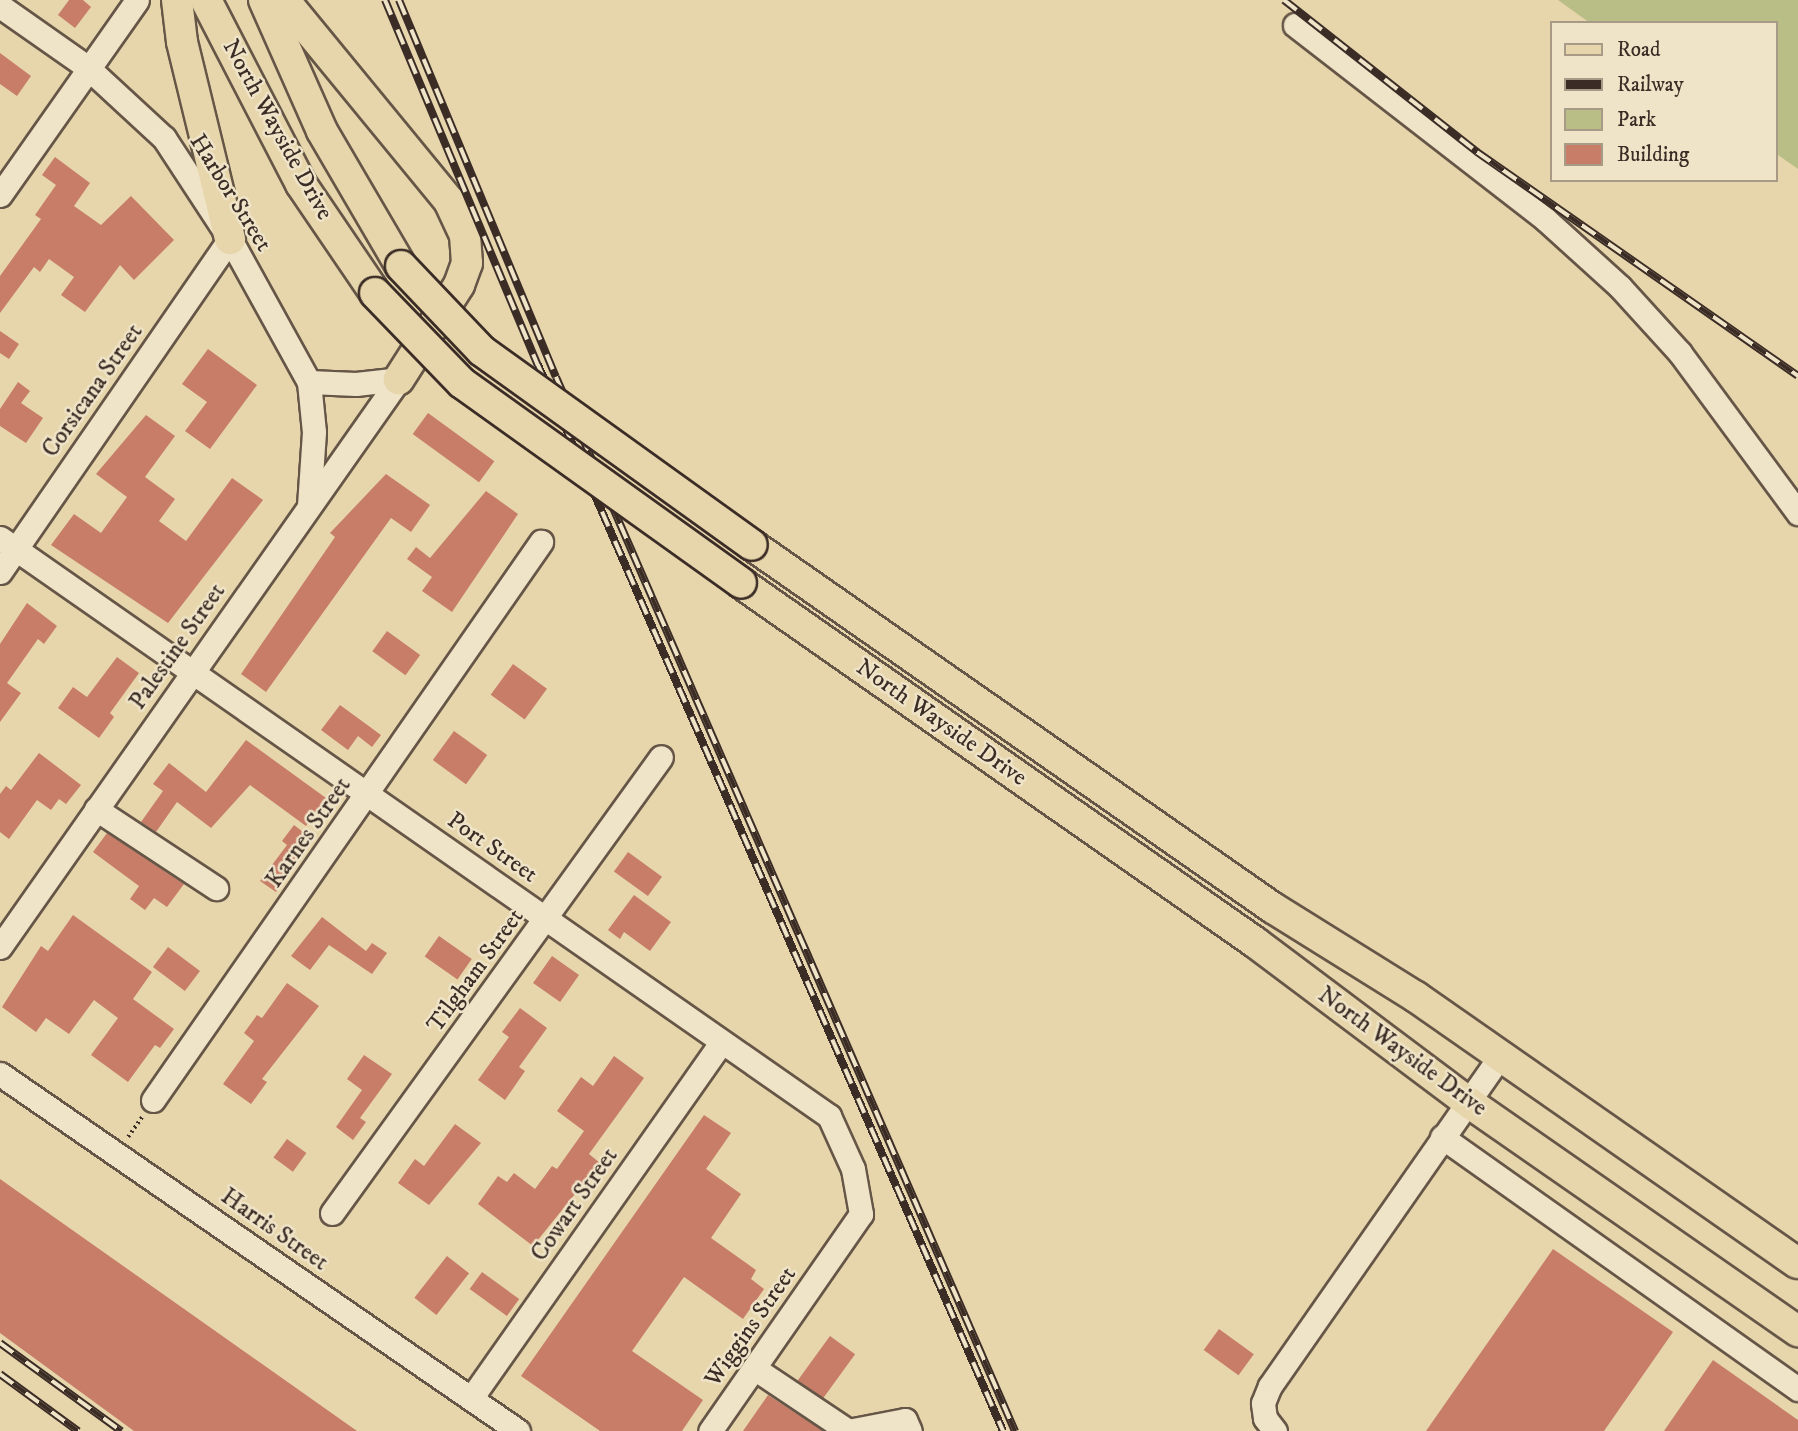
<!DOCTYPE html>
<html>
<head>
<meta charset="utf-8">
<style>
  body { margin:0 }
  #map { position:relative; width:1798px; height:1431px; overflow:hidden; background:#e7d6ab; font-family:"IM FELL DW Pica",serif }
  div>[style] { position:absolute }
  .green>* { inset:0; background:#b9bd86 }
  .building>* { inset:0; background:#c77d68; transform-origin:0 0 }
  .path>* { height:3.5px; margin-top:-1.75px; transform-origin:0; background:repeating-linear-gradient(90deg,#3b2c26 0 2px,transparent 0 5.5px) }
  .roads { filter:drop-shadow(2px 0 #665647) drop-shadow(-2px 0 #665647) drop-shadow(0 2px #665647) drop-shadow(0 -2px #665647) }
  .minor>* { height:23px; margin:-11.5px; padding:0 11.5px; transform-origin:11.5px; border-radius:11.5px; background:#efe4c8 }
  .major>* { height:30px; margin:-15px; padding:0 15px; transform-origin:15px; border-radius:15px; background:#e7d6ab }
  .rail>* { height:8px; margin-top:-4px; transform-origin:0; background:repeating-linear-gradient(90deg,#efe4c8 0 16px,#3b2c26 0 32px); box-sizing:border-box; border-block:2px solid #3b2c26 }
  .bridges { filter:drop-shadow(2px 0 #3b2c26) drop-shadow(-2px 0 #3b2c26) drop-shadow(0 2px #3b2c26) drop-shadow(0 -2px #3b2c26) }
  .major-bridge>* { height:30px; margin:-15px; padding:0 15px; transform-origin:15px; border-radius:15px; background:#e7d6ab }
  span { translate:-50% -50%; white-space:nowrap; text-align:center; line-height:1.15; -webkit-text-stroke:5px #efe4c8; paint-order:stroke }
  .street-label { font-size:24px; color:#3b2c26 }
  .legend { position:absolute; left:1550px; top:21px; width:228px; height:161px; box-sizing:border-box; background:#efe4c8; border:2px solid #a79a87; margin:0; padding:9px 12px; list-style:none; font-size:21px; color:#3b2c26 }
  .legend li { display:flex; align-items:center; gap:14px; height:35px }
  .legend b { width:35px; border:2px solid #a79a87 }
</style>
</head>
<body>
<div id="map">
  <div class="green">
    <i style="clip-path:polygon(1558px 0,1798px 0,1798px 169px,1775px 153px,1775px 23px,1590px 23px)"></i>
  </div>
  <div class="building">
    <i style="clip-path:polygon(69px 0,83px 0,91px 7px,75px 28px,58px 15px)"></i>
    <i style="clip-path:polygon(0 53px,31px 76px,17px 96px,0 84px)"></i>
    <i style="clip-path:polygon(55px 157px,90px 183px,74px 206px,101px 225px,131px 196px,174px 240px,134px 280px,120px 265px,85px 312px,61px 295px,74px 277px,49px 259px,40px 272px,34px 267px,0 313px,0 276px,41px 219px,35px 215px,56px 185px,42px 175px)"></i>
    <i style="clip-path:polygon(0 331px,19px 344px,9px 359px,0 353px)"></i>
    <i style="clip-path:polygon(208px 349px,257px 385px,210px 449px,185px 431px,207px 402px,182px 384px)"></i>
    <i style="clip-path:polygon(18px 382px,30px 391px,21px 403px,43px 418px,26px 443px,0 426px,0 409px)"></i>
    <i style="left:428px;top:413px;width:82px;height:26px;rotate:36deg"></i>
    <i style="clip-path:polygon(146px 415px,175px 436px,145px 477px,175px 499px,159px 521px,186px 541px,232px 478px,263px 500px,168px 623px,51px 545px,74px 514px,101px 533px,127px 497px,96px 474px)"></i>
    <i style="clip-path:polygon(386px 474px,430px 505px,411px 532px,391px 518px,266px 692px,241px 674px,335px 537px,330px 533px)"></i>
    <i style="clip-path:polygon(486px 491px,518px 514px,452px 612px,422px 591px,432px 577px,407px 559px,416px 547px,430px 558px)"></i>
    <i style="clip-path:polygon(27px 603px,57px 626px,44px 644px,38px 639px,7px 683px,21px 693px,0 722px,0 644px)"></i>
    <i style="left:387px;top:631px;width:41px;height:25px;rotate:36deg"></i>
    <i style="clip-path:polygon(117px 657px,139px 673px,110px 713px,114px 717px,99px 738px,58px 708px,73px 687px,87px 697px)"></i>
    <i style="left:513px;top:664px;width:42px;height:38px;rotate:36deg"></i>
    <i style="clip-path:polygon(340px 705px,381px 735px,372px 747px,358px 736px,348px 750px,321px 730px)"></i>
    <i style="left:454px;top:731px;width:41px;height:36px;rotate:36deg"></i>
    <i style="clip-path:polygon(246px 740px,326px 798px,306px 826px,250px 785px,211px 828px,177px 802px,156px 832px,141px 822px,163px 791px,153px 784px,169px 763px,206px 792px)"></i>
    <i style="clip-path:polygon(39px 753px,81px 785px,66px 804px,59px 799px,51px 810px,37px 800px,9px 839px,0 832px,0 794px,6px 786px,11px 790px)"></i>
    <i style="clip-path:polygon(294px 825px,311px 838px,276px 892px,260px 881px,287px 845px,282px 841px)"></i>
    <i style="clip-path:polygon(107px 833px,184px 884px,167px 907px,154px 898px,145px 910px,130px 899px,139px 886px,93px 852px)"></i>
    <i style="left:628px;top:852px;width:42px;height:24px;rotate:36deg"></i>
    <i style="clip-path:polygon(634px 895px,671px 922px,650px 951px,624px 932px,620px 939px,608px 930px)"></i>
    <i style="clip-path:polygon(73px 915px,152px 972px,133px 999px,174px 1029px,160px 1048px,155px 1045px,128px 1082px,91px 1055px,118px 1018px,94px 1000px,69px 1034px,46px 1018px,36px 1032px,2px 1007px,41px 946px,48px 951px)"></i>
    <i style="clip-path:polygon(322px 917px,366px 951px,372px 943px,387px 953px,372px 974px,329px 945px,310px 970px,291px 956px)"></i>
    <i style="left:439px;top:936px;width:40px;height:25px;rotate:35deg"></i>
    <i style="left:168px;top:947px;width:40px;height:25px;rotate:37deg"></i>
    <i style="left:552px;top:956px;width:33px;height:33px;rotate:35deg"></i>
    <i style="clip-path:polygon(287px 983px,319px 1006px,262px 1079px,267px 1082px,251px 1104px,223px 1084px,254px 1041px,244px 1033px,257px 1015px,262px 1018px)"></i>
    <i style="clip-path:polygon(520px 1008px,547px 1028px,519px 1067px,525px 1071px,505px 1100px,478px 1080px,509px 1037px,502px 1032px)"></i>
    <i style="clip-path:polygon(364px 1055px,392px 1074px,360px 1118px,366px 1122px,353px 1140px,336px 1127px,362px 1090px,347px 1079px)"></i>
    <i style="clip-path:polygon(614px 1056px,644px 1078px,589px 1154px,600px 1163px,533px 1246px,478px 1204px,498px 1176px,507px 1182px,514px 1173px,535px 1189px,552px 1166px,557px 1169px,584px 1131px,557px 1111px,581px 1077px,593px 1086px)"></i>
    <i style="clip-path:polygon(704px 1115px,731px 1133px,706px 1169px,741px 1194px,711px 1238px,756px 1270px,751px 1279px,764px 1289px,743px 1319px,684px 1277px,632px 1351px,703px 1400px,682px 1431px,600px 1431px,521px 1376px)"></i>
    <i style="clip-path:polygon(455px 1124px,481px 1143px,429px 1205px,398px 1183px,415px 1159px,424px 1166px)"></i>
    <i style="left:287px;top:1139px;width:24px;height:23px;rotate:36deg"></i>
    <i style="clip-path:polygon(0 1179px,357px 1431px,134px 1431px,0 1333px)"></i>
    <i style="clip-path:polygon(1553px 1249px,1673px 1332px,1604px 1431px,1426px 1431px)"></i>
    <i style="left:447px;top:1256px;width:28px;height:53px;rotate:38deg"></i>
    <i style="left:482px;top:1272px;width:46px;height:21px;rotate:36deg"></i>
    <i style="left:1219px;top:1329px;width:43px;height:26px;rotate:36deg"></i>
    <i style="left:830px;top:1336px;width:31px;height:55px;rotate:36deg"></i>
    <i style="clip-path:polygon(1713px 1360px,1798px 1420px,1798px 1431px,1664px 1431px)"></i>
    <i style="clip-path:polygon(768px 1395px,823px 1431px,743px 1431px)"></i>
  </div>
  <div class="path">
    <i style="left:128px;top:1137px;width:24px;rotate:-55deg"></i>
  </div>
  <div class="roads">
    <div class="minor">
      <i style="left:0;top:6px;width:106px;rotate:35deg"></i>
      <i style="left:87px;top:67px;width:105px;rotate:42.7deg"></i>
      <i style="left:164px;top:138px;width:121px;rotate:56.8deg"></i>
      <i style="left:230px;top:239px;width:163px;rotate:61.1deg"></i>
      <i style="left:309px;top:382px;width:50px;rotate:84.3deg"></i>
      <i style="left:314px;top:432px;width:74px;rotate:93.9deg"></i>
      <i style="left:1295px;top:25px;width:316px;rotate:37.8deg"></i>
      <i style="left:1545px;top:219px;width:101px;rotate:42.2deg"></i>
      <i style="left:1620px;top:287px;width:89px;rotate:47.7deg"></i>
      <i style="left:1680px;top:353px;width:199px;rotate:53.6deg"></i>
      <i style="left:0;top:195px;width:238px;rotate:-54.9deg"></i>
      <i style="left:309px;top:382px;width:47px;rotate:2.4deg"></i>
      <i style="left:356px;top:384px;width:43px;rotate:-6.6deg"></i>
      <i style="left:0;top:538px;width:1011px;rotate:34.89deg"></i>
      <i style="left:829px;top:1116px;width:58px;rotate:65.6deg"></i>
      <i style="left:853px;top:1169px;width:46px;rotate:79.9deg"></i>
      <i style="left:861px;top:1214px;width:264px;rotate:124.8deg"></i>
      <i style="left:0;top:572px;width:405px;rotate:-55.4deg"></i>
      <i style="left:96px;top:809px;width:144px;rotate:33.4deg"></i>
      <i style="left:0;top:947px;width:694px;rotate:-54.91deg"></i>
      <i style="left:0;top:1074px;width:629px;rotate:34.57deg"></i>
      <i style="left:153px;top:1100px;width:680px;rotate:-55.19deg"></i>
      <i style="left:1442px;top:1137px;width:436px;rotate:35.3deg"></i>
      <i style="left:332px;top:1213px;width:562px;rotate:-54.19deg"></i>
      <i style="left:754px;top:1368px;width:113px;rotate:33.8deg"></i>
      <i style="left:848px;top:1431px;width:58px;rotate:-10.9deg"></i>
      <i style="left:905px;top:1420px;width:12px;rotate:66deg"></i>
      <i style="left:472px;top:1397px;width:433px;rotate:-54.9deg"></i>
      <i style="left:1275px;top:1431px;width:16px;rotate:-128deg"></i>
      <i style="left:1265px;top:1418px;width:15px;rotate:-98deg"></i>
      <i style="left:1263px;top:1403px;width:18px;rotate:-68deg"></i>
      <i style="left:1270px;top:1386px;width:404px;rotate:-55.1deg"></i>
    </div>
    <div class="major">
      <i style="left:177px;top:0;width:42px;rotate:83.2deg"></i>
      <i style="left:182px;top:42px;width:203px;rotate:76.3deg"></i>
      <i style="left:206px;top:0;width:207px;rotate:62.7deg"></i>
      <i style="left:301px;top:184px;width:132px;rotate:55.8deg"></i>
      <i style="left:264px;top:0;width:143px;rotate:66.1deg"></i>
      <i style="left:322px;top:131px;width:156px;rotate:59.7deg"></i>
      <i style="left:284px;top:0;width:260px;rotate:50.6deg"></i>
      <i style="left:449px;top:201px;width:38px;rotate:65deg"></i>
      <i style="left:465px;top:235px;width:28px;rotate:86deg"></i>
      <i style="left:467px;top:263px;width:23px;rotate:110deg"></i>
      <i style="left:459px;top:285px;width:112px;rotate:122.6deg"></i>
      <i style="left:752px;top:545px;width:635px;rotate:34.87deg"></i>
      <i style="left:1273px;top:908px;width:168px;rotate:31.9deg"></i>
      <i style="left:1416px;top:997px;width:465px;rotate:34.9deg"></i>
      <i style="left:741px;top:583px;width:628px;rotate:34.95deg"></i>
      <i style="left:1256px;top:943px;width:265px;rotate:36.9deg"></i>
      <i style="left:1468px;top:1102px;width:402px;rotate:34.8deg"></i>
    </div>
  </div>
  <div class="rail">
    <i style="left:385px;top:0;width:396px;rotate:67.3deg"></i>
    <i style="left:538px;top:365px;width:1163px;rotate:66.43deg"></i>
    <i style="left:399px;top:0;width:408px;rotate:67.4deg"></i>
    <i style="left:556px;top:377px;width:1150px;rotate:66.47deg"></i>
    <i style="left:1284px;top:0;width:246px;rotate:38.2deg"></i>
    <i style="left:1477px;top:152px;width:391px;rotate:34.9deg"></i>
    <i style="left:0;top:1343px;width:150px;rotate:36deg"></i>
    <i style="left:0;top:1374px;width:97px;rotate:36.2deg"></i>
  </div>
  <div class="bridges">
    <div class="major-bridge">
      <i style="left:401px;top:266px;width:117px;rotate:46.4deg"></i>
      <i style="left:482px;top:351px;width:332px;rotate:35.7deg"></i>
      <i style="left:375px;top:293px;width:125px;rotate:46deg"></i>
      <i style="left:462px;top:383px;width:343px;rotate:35.6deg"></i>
    </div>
  </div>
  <div class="street-label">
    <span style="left:277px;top:130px;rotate:61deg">North Wayside Drive</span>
    <span style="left:230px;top:193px;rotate:58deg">Harbor Street</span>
    <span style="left:93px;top:391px;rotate:-55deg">Corsicana Street</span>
    <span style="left:178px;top:647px;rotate:-55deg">Palestine Street</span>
    <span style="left:941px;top:723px;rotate:35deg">North Wayside Drive</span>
    <span style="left:309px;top:833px;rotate:-55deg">Karnes Street</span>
    <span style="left:492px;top:848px;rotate:35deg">Port Street</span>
    <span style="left:476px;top:971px;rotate:-54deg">Tilgham Street</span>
    <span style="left:1402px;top:1052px;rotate:36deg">North Wayside Drive</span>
    <span style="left:575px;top:1205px;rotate:-55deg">Cowart Street</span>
    <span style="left:274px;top:1230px;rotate:35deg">Harris Street</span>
    <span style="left:751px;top:1327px;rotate:-55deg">Wiggins Street</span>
  </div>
  <ul class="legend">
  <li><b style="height:9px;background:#e7d6ab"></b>Road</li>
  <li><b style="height:9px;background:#3b2c26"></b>Railway</li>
  <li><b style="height:19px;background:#b9bd86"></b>Park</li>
  <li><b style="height:19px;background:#c77d68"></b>Building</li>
  </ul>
</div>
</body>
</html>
